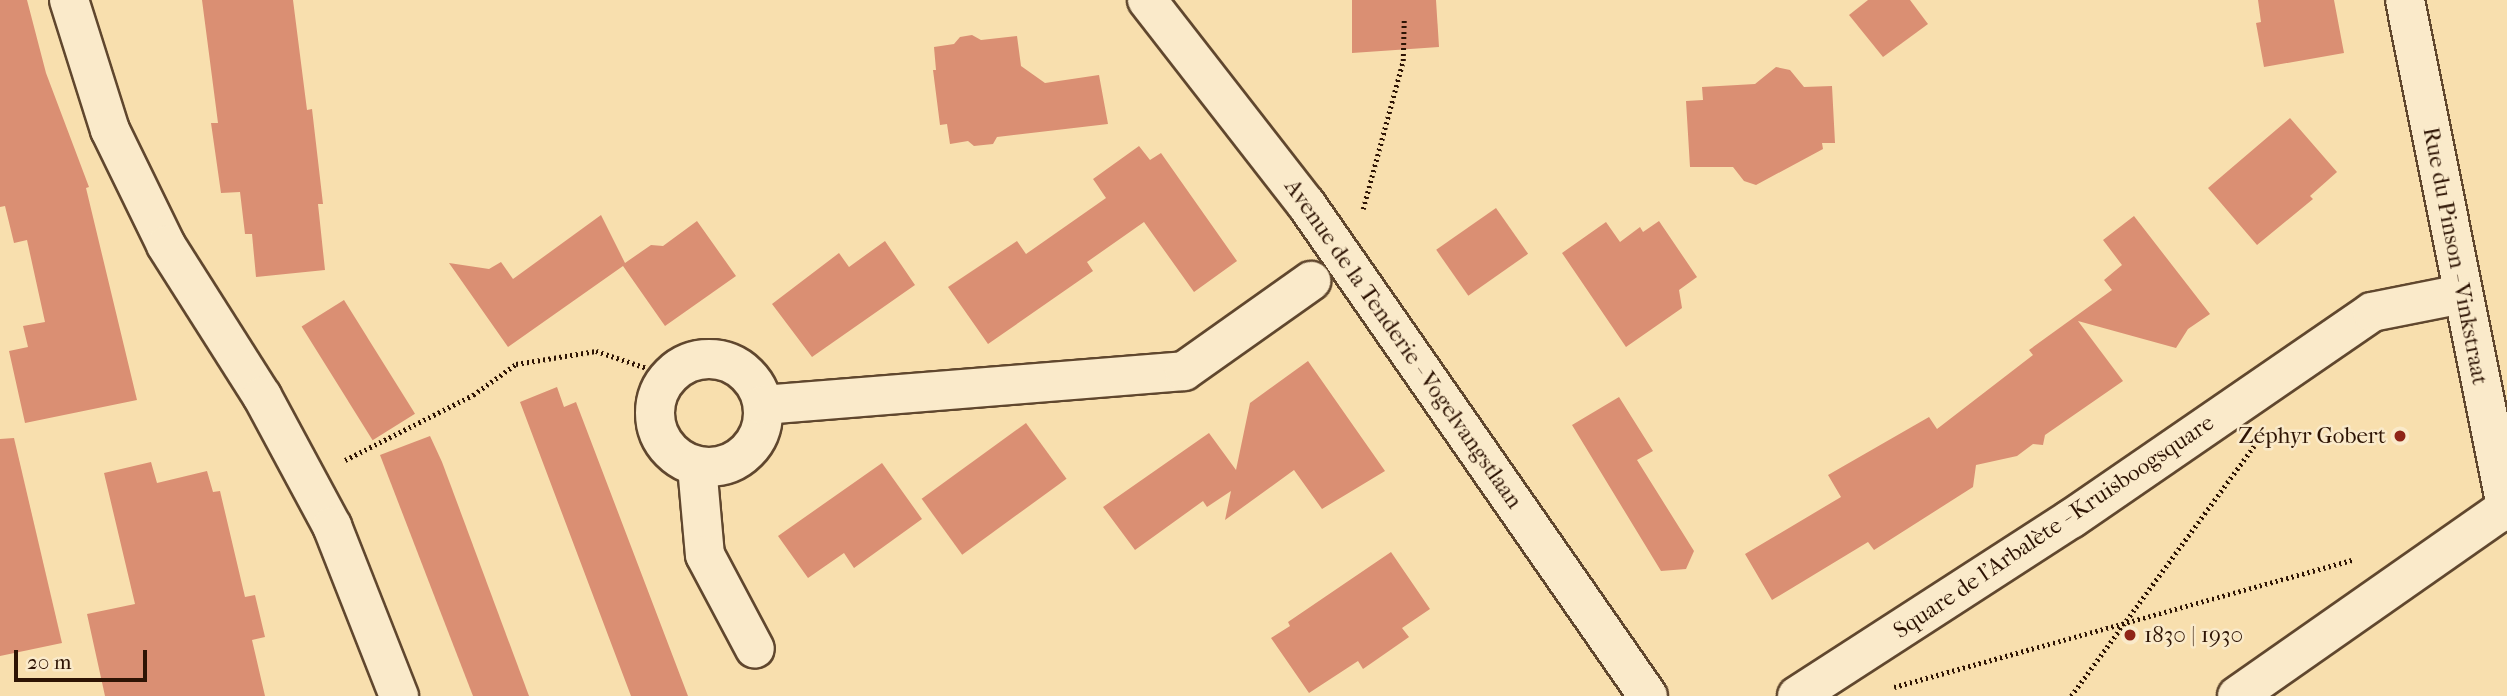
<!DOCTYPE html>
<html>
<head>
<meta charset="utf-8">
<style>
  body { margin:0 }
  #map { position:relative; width:2507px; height:696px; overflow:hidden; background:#f8dfae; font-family:"IM FELL French Canon",serif }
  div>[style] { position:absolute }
  .building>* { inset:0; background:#da8f73; transform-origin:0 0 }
  .path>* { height:4.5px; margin-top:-2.25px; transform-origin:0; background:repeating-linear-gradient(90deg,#2e1404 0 2px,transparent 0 5.5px) }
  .roads { filter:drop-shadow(2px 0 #60472e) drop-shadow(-2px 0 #60472e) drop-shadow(0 2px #60472e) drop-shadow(0 -2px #60472e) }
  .minor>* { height:38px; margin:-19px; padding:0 19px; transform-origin:19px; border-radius:19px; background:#faeaca }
  .minor>.ring { margin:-19px; padding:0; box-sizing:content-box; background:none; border:38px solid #faeaca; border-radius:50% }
  .dots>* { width:19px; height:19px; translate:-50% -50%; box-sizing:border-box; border:4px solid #faeaca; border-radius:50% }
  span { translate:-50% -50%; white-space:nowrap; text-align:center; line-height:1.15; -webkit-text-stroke:5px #faeaca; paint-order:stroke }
  .street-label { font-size:23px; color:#2e1404 }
  .poi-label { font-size:23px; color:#2e1404 }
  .right { translate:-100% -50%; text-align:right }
  .left { translate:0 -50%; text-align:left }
  .scale { position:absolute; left:14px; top:650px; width:133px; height:32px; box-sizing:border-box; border:4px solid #2e1404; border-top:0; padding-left:9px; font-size:21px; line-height:24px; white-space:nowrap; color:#2e1404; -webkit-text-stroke:5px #faeaca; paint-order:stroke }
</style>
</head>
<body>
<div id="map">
  <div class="building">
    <i style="clip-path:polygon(0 0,27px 0,46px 73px,89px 187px,86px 188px,137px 400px,25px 423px,9px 351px,28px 347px,23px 326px,45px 322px,27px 240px,14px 243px,5px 206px,0 207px)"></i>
    <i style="clip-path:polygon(202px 0,293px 0,307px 110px,312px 109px,323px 204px,318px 204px,325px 270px,256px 277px,252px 234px,245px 234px,240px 192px,221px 193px,211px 123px,218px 123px)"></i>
    <i style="clip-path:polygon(1352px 0,1436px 0,1439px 47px,1352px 53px)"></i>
    <i style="clip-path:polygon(1868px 0,1910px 0,1928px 24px,1883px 57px,1849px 15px)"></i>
    <i style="clip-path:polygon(2258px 0,2334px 0,2344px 53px,2264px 67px,2256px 23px,2261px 22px)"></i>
    <i style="clip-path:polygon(972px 35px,981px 40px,1017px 36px,1021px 66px,1045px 83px,1099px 75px,1108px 124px,997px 137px,993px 144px,974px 146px,968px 141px,950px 144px,947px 124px,940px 125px,933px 70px,936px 70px,934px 47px,954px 44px,960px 37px)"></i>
    <i style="clip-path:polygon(1776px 67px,1790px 70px,1804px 87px,1832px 86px,1835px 143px,1822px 143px,1823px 149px,1756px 185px,1744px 181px,1733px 167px,1690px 167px,1686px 101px,1703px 100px,1702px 87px,1755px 84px)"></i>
    <i style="clip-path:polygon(2290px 118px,2337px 172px,2310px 196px,2313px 199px,2257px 245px,2208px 188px)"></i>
    <i style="clip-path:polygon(1139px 146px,1150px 160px,1161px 153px,1237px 261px,1194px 292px,1144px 222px,1087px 262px,1093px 271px,988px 344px,948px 287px,1017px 241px,1026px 254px,1106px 198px,1093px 179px)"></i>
    <i style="left:1496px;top:208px;width:56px;height:73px;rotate:55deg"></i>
    <i style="clip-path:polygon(601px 215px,625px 263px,651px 245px,663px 246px,697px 221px,736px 276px,665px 326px,623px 266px,508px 347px,449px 263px,489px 269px,501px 262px,513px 279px)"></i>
    <i style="clip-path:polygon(2134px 216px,2210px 314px,2188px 329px,2176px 348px,2078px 321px,2123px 381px,2045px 435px,2043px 445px,2033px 444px,2017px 456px,1976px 465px,1973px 487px,1874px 550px,1868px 542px,1772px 600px,1745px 554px,1841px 497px,1828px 475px,1929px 417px,1937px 429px,2033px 355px,2029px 350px,2112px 290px,2104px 280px,2122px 265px,2103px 240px)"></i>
    <i style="clip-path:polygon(1659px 221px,1697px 277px,1679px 290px,1682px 308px,1626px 347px,1562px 253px,1606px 222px,1620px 242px,1640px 227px,1643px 232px)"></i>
    <i style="clip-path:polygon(885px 241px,915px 285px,812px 357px,772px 304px,839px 253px,849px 267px)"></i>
    <i style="left:344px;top:300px;width:134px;height:50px;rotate:58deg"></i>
    <i style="clip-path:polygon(1308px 361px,1385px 471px,1322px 509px,1294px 470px,1225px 520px,1231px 491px,1207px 507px,1203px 501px,1135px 550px,1103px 507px,1209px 433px,1236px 470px,1250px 403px)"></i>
    <i style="clip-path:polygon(557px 387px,564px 407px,576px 402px,688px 696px,631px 696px,520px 402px)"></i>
    <i style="clip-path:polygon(1619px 397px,1653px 451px,1637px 460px,1694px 551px,1686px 569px,1661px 571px,1572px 425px)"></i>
    <i style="left:1026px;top:423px;width:69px;height:129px;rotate:54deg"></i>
    <i style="clip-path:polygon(430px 436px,442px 462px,529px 696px,473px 696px,437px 603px,380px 455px)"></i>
    <i style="clip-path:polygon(14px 438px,62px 643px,0 656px,0 439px)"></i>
    <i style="clip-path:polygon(151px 462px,157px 483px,207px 471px,213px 492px,220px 491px,245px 597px,255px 595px,265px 637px,252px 640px,265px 696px,105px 696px,87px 614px,135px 604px,104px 473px)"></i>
    <i style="clip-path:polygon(882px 463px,922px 519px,854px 568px,844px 553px,808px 578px,778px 536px)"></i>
    <i style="clip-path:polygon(1391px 552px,1430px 609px,1402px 628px,1409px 637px,1363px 669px,1358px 661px,1309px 693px,1271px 638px,1290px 626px,1288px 622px)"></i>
  </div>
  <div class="path">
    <i style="left:1363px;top:209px;width:153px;rotate:-74.9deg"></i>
    <i style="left:1403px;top:61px;width:41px;rotate:-88.6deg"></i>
    <i style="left:345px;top:460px;width:144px;rotate:-26.9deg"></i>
    <i style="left:473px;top:395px;width:53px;rotate:-35.8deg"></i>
    <i style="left:516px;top:364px;width:81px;rotate:-9.2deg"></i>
    <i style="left:596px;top:351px;width:54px;rotate:18.4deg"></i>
    <i style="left:1894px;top:687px;width:477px;rotate:-15.5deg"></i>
    <i style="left:2071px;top:696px;width:310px;rotate:-53.8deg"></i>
  </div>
  <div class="roads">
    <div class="minor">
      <i style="left:69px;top:0;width:136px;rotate:72.5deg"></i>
      <i style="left:110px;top:130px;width:128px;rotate:64deg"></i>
      <i style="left:166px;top:245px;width:179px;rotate:57.6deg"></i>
      <i style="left:262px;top:396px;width:148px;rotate:61.7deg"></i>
      <i style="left:332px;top:526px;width:183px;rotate:68.5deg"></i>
      <i style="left:1147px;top:0;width:259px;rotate:52.1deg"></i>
      <i style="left:1306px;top:204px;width:599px;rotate:55.2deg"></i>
      <i style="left:2405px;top:0;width:522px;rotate:78.73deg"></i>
      <i class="ring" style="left:655px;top:359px;width:70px;height:70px"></i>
      <i style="left:763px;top:405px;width:422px;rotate:-4.6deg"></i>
      <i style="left:1184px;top:371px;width:156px;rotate:-35.3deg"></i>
      <i style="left:697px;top:466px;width:89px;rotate:84.9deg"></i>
      <i style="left:705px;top:555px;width:106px;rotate:62deg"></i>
      <i style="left:1797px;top:696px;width:326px;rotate:-32.9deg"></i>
      <i style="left:2071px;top:519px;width:365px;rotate:-34.5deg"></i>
      <i style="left:2372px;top:312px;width:92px;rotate:-11.3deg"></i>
      <i style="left:2237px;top:696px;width:330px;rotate:-35deg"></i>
    </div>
  </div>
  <div class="dots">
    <i style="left:2400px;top:436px;background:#8f2418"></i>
    <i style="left:2130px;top:635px;background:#8f2418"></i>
  </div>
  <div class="street-label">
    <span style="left:2455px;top:256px;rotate:79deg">Rue du Pinson - Vinkstraat</span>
    <span style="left:1403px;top:344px;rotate:55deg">Avenue de la Tenderie - Vogelvangstlaan</span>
    <span style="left:2054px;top:527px;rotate:-34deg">Square de l'Arbalète - Kruisboogsquare</span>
  </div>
  <div class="poi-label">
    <span class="right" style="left:2386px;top:436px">Zéphyr Gobert</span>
    <span class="left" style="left:2144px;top:635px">1830 | 1930</span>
  </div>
  <div class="scale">20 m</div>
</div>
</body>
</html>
